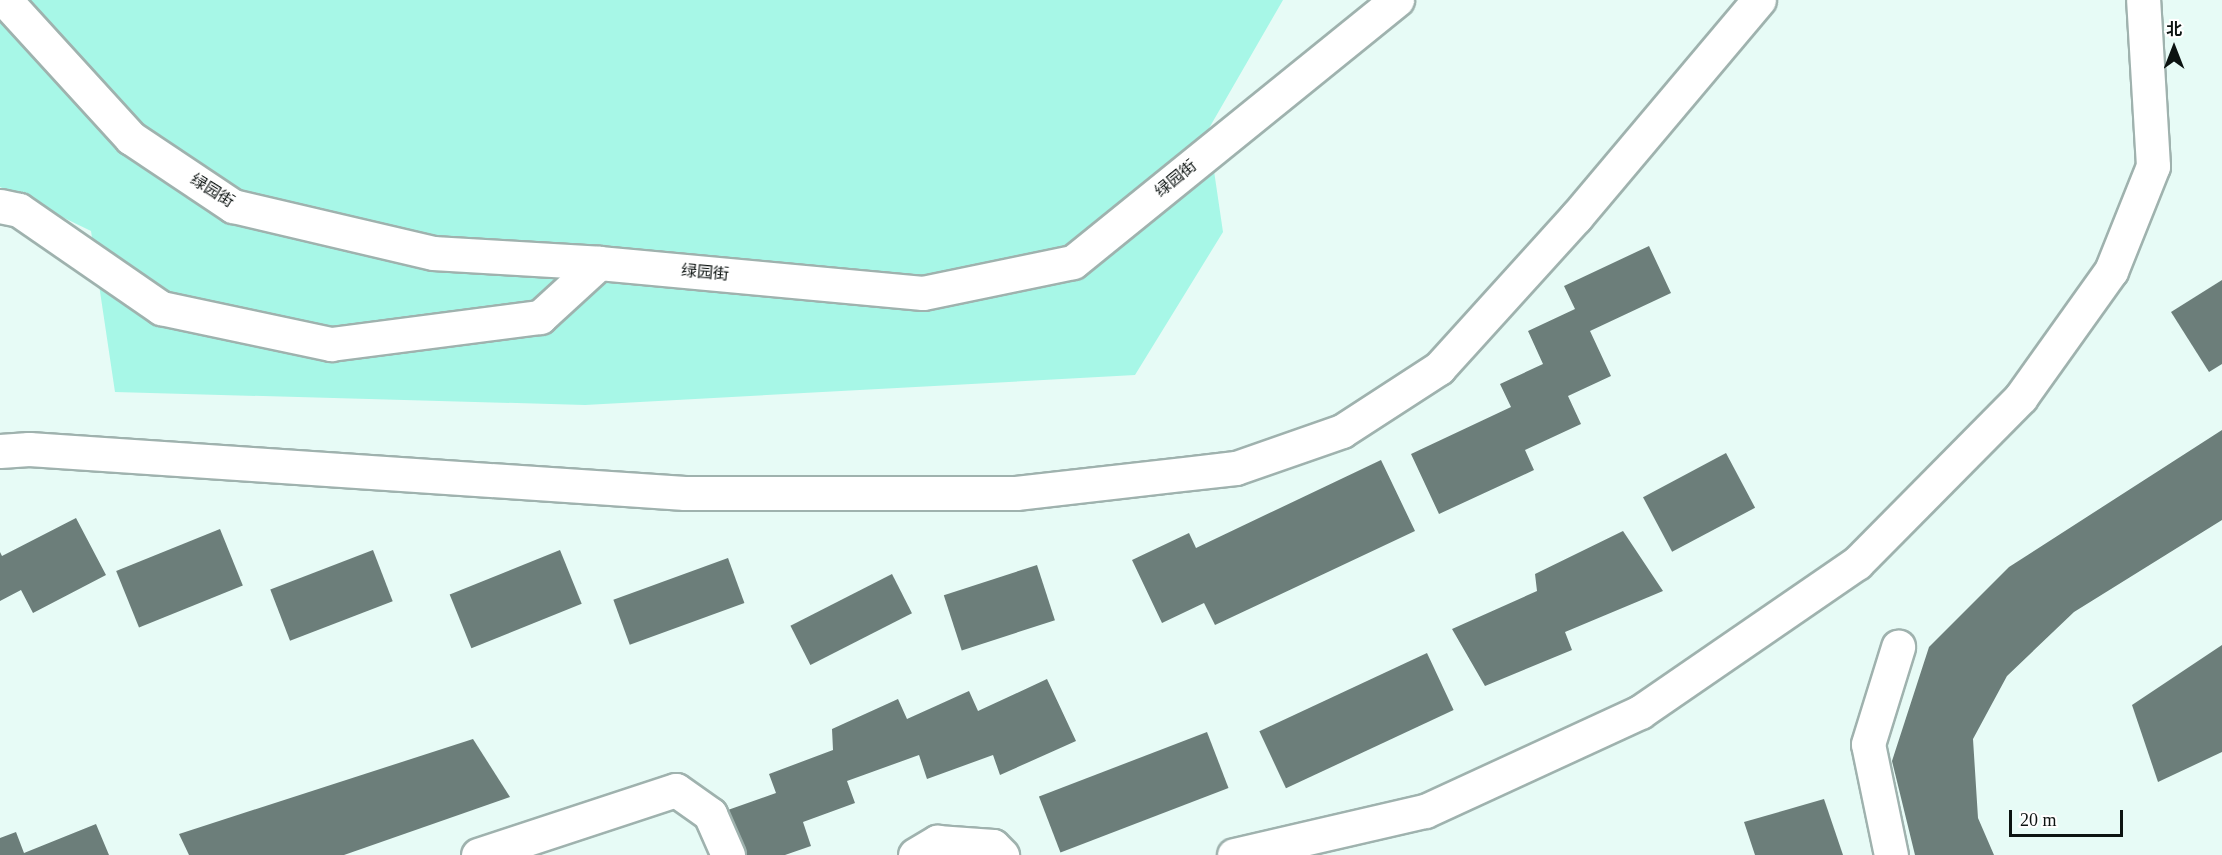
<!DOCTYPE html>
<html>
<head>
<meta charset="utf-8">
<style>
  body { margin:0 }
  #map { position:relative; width:2222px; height:855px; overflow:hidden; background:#e7fbf6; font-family:"Times New Roman","Noto Sans SC",serif }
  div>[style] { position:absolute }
  .green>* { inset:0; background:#a7f7e7 }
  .building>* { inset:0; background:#6c7e7a; transform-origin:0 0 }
  .roads { filter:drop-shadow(2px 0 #9fb2ae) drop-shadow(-2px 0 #9fb2ae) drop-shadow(0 2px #9fb2ae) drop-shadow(0 -2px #9fb2ae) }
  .minor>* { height:33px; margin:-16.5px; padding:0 16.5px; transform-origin:16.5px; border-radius:16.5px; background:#fff }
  span { translate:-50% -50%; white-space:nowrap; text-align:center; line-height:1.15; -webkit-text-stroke:4.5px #fff; paint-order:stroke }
  .street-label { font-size:16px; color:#0c1311 }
  .north { position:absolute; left:2144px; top:18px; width:60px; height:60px; -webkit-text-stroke:4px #fff; paint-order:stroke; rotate:0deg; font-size:16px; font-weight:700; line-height:24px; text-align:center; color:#0c1311 }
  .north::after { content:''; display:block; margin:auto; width:21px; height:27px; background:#0c1311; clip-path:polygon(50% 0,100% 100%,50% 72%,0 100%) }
  .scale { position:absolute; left:2009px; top:810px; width:114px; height:27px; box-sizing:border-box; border:3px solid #0c1311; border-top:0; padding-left:8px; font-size:18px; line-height:21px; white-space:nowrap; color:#0c1311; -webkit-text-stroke:4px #fff; paint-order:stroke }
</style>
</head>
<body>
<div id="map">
  <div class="green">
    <i style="clip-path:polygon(0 0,1283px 0,1208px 130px,1223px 232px,1135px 375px,585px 405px,115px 392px,91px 231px,0 187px)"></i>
  </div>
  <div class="building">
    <i style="clip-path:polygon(1649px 246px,1671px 293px,1590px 331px,1611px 376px,1568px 396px,1581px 424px,1525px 450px,1534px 470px,1439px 514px,1411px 454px,1511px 407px,1500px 384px,1543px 364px,1528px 331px,1575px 309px,1564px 286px)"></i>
    <i style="clip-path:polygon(2222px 280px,2222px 364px,2209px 372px,2171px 312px)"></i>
    <i style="clip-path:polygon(2222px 430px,2222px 520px,2074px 612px,2007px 676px,1973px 739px,1978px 818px,1994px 855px,1915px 855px,1892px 761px,1929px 647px,2009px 567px)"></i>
    <i style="left:1726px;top:453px;width:62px;height:94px;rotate:62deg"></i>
    <i style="clip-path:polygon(1381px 460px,1415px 531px,1215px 625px,1204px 603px,1162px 623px,1132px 560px,1189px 533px,1196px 548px)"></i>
    <i style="clip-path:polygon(76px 518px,106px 575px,33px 613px,21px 590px,0 601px,0 552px,2px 556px)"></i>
    <i style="left:220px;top:529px;width:61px;height:112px;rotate:68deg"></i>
    <i style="clip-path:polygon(1623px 531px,1663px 591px,1565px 632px,1572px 650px,1485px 686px,1452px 629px,1537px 591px,1535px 574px)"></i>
    <i style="left:373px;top:550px;width:55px;height:110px;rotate:69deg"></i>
    <i style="left:560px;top:550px;width:58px;height:119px;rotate:68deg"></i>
    <i style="left:728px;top:558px;width:48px;height:122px;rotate:70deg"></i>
    <i style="left:1037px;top:565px;width:58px;height:98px;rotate:72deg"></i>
    <i style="left:892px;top:574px;width:44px;height:114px;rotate:63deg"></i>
    <i style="clip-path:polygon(2222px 645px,2222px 752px,2158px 782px,2132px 705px)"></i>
    <i style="left:1427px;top:653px;width:63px;height:185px;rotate:65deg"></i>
    <i style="clip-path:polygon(1047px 679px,1076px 741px,1000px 775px,993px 755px,927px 779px,919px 755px,847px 781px,855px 803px,803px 822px,811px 846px,785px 855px,741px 855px,725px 811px,776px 793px,769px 774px,833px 750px,832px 729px,898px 699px,907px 719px,969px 691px,978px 711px)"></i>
    <i style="left:1207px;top:732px;width:60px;height:180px;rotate:69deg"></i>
    <i style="clip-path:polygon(473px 739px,510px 797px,344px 855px,189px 855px,179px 834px)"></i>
    <i style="clip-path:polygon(1824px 799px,1843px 855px,1755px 855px,1744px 822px)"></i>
    <i style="clip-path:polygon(96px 824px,109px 855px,0 855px,0 838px,16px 832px,24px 853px)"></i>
  </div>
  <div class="roads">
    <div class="minor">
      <i style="left:5px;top:0;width:187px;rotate:47.6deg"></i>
      <i style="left:131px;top:138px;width:123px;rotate:33.7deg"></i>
      <i style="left:233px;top:206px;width:205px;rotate:13.2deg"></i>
      <i style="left:433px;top:253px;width:166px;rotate:3.4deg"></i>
      <i style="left:599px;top:263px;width:325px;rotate:5.3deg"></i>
      <i style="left:923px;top:293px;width:153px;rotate:-11.7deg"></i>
      <i style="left:1073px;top:262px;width:417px;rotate:-39deg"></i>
      <i style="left:0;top:206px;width:19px;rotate:12deg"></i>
      <i style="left:19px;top:210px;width:173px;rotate:34.6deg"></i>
      <i style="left:161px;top:308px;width:174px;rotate:12deg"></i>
      <i style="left:331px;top:344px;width:211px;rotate:-7.4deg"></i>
      <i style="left:540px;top:317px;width:80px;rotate:-42.5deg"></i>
      <i style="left:0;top:451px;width:29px;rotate:-4deg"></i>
      <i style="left:29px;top:449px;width:657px;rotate:3.84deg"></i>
      <i style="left:685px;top:493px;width:331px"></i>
      <i style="left:1016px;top:493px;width:221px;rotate:-6.5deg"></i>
      <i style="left:1236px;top:468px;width:112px;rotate:-19.2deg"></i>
      <i style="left:1342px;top:431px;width:116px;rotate:-33deg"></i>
      <i style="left:1439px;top:368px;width:204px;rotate:-47.8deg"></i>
      <i style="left:1576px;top:217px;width:284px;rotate:-49.9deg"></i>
      <i style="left:478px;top:855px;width:208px;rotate:-18.2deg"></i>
      <i style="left:676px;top:790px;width:42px;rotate:35.2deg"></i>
      <i style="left:710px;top:814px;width:45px;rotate:66.3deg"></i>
      <i style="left:915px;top:855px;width:26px;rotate:-31deg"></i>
      <i style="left:937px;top:842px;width:56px;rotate:4.1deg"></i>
      <i style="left:993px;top:846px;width:13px;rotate:45deg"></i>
      <i style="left:1234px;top:855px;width:196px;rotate:-13deg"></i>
      <i style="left:1425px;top:811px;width:237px;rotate:-24.7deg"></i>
      <i style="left:1640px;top:712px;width:263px;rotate:-34.5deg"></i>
      <i style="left:1857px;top:563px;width:233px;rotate:-45.3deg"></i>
      <i style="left:2021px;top:397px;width:155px;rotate:-54.5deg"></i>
      <i style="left:2111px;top:271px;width:113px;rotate:-68.2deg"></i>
      <i style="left:2153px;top:166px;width:166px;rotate:-93.4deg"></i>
      <i style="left:1891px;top:855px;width:113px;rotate:-101.7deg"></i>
      <i style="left:1868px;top:744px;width:102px;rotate:-72.8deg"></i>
    </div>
  </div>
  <div class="street-label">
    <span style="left:1176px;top:179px;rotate:-39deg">绿园街</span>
    <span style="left:212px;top:191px;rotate:32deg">绿园街</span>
    <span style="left:705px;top:273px;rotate:5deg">绿园街</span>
  </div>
  <div class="north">北</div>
  <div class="scale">20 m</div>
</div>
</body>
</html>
